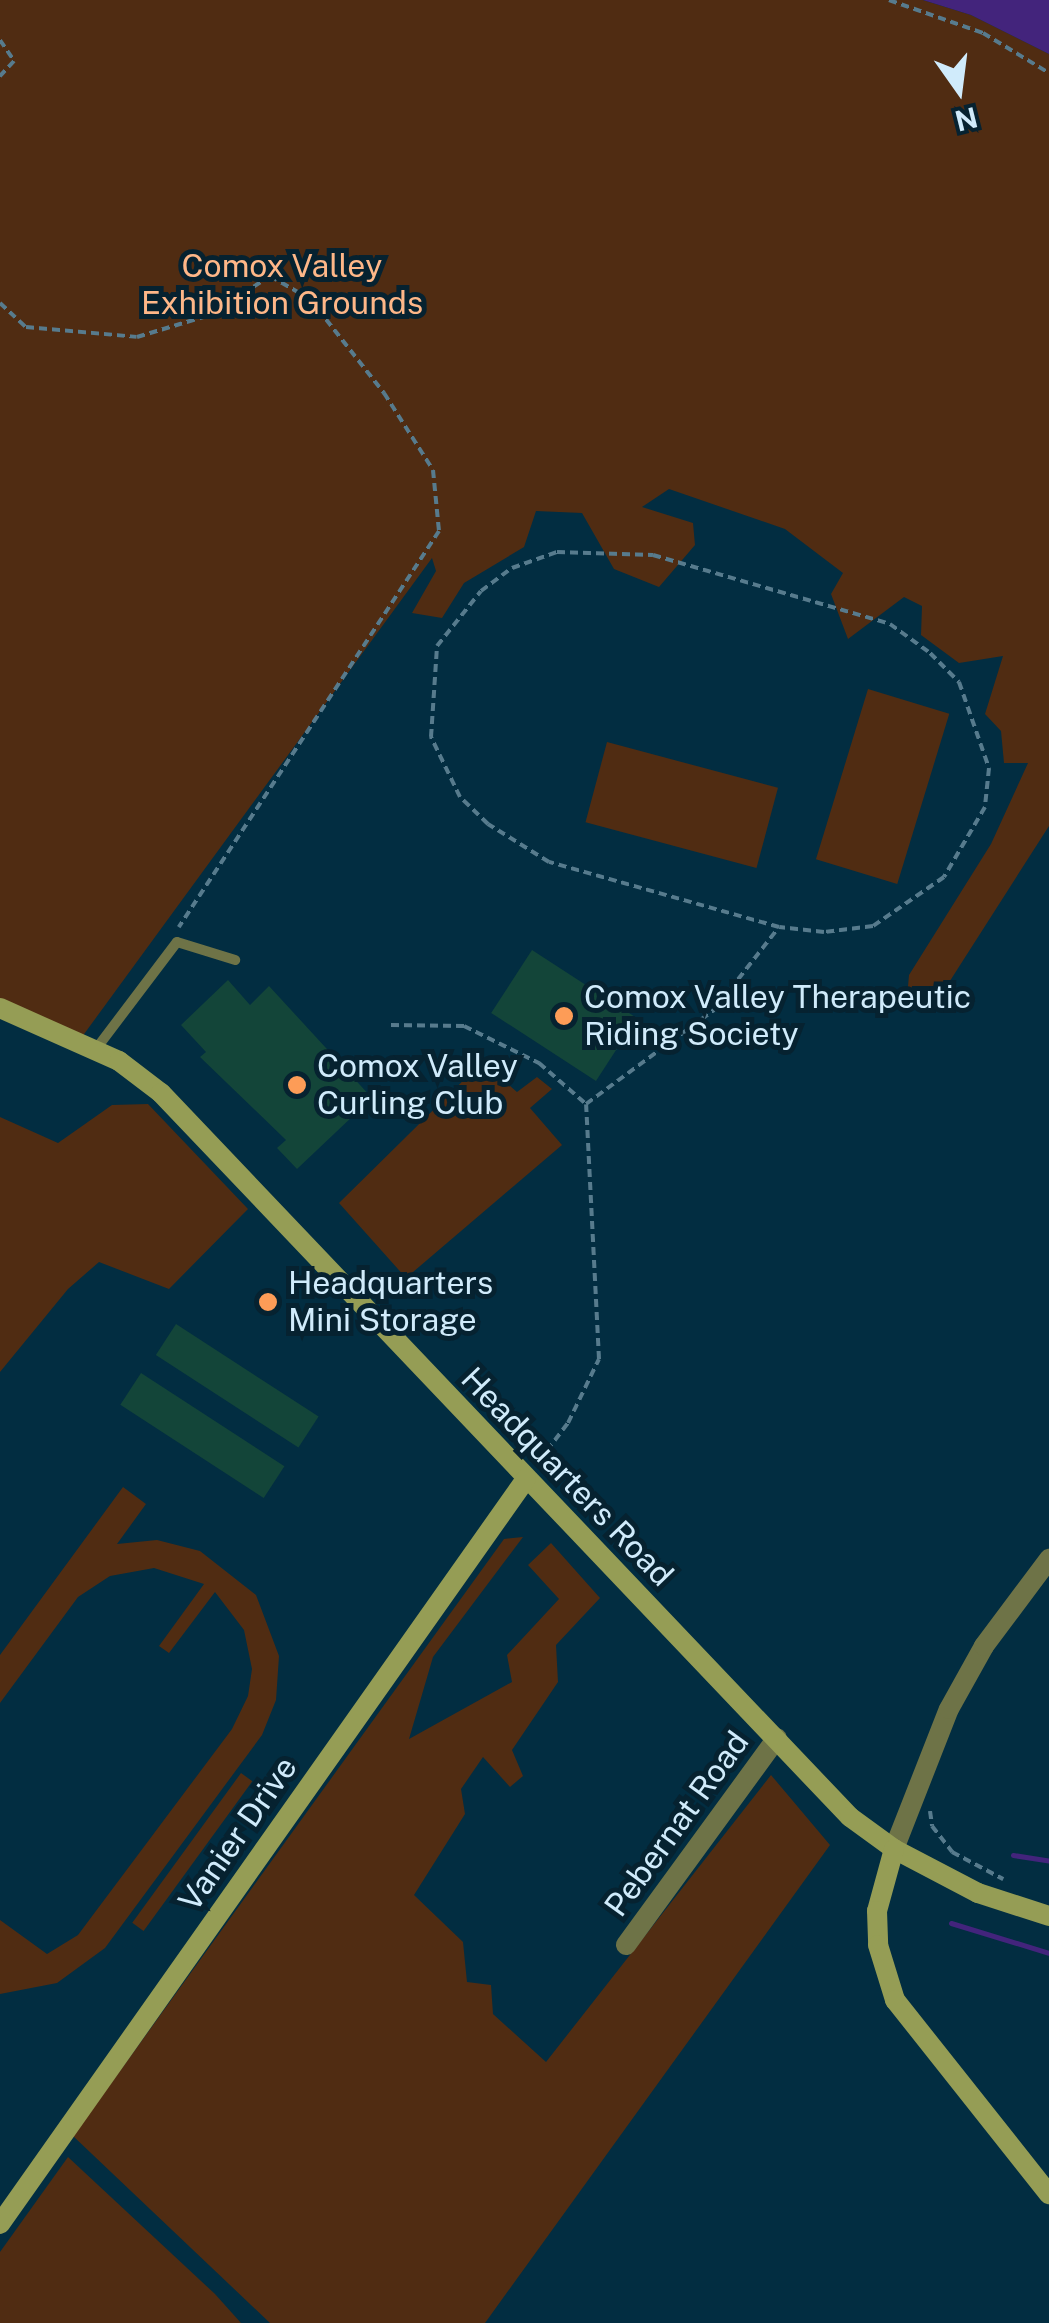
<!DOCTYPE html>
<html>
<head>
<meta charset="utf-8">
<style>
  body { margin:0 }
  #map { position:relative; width:1049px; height:2323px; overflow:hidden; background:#022d41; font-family:"Public Sans",sans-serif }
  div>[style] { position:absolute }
  .green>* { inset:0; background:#502c12; transform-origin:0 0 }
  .water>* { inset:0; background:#43247c }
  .stream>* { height:5px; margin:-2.5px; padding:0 2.5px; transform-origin:2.5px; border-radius:2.5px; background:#43247c }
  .building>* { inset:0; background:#134539; transform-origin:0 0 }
  .path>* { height:4px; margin-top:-2px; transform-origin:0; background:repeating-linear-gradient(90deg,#577b8d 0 8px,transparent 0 13px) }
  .lane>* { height:10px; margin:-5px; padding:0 5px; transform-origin:5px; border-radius:5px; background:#6e7347 }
  .street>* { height:20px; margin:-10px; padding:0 10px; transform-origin:10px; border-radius:10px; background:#6e7347 }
  .secondary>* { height:20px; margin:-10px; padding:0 10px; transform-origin:10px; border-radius:10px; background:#959d55 }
  .dots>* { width:28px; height:28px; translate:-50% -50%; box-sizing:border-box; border:5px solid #062230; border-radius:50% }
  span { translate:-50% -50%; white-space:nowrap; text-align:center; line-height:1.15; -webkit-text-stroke:10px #062230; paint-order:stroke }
  .park-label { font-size:32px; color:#feb788 }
  .poi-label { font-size:32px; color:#d0ebfb }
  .left { translate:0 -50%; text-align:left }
  .street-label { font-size:32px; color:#d0ebfb }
  .north { position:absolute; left:909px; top:40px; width:100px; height:100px; -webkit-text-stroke:8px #062230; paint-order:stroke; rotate:166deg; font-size:28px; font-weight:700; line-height:40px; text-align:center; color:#d0ebfb }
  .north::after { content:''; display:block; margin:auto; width:35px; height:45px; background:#d0ebfb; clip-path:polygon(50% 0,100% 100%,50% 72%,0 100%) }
</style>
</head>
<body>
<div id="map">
  <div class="green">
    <i style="clip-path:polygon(0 0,923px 0,971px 15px,1049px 54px,1049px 826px,932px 1009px,906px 1009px,909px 975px,991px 844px,1028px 763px,1004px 763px,1001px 731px,985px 714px,1003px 656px,959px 663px,921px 635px,922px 606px,904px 597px,848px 639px,831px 594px,843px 573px,785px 529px,669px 489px,642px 507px,693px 523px,695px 545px,659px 587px,614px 569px,582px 513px,536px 511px,524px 547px,464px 583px,442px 618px,412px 613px,436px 571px,432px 558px,79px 1041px,0 1008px)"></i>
    <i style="left:868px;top:689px;width:85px;height:178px;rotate:17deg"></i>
    <i style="left:607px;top:742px;width:177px;height:83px;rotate:15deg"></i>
    <i style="clip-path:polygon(482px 1062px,517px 1092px,537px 1077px,552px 1089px,530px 1108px,562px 1145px,406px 1278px,339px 1203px)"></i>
    <i style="clip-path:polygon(148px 1104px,248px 1209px,169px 1289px,99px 1262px,68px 1289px,0 1372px,0 1117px,58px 1143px,112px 1105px)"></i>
    <i style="clip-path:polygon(123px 1487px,146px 1504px,117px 1544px,157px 1540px,200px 1551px,256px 1595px,279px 1656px,276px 1700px,262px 1735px,105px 1948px,57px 1983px,0 1994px,0 1920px,47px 1954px,78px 1935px,232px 1729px,248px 1696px,252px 1669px,244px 1630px,215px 1592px,169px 1653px,159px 1646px,204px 1584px,154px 1568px,110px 1576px,78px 1597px,0 1703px,0 1655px)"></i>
    <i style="clip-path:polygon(523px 1537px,433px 1657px,409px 1739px,512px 1682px,507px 1655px,559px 1599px,528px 1565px,551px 1543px,600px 1598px,556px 1645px,558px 1682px,512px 1750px,523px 1776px,510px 1787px,483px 1757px,461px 1789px,465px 1814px,414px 1895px,463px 1942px,467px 1982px,491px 1985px,493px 2014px,546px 2062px,771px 1775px,830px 1845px,485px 2323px,270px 2323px,73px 2136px,504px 1539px)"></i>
    <i style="left:241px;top:1773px;width:14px;height:185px;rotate:36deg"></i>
    <i style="clip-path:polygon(68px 2157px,215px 2294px,241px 2323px,0 2323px,0 2252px)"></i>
  </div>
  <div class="water">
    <i style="clip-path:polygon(923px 0,1049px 0,1049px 54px,971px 15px)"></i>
  </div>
  <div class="stream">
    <i style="left:1013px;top:1855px;width:36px;rotate:9deg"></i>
    <i style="left:951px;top:1923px;width:102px;rotate:17deg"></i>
  </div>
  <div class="building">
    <i style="left:532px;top:950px;width:125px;height:75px;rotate:33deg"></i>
    <i style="clip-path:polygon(228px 980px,250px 1005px,269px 986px,372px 1098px,297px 1169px,277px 1148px,286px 1140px,200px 1057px,206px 1052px,181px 1025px)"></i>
    <i style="left:176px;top:1324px;width:170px;height:37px;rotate:33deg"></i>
    <i style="left:141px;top:1373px;width:171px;height:38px;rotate:33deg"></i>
  </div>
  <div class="path">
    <i style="left:889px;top:0;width:100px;rotate:19.3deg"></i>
    <i style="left:983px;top:33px;width:77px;rotate:31.2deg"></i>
    <i style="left:0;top:40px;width:25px;rotate:56deg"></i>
    <i style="left:14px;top:61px;width:21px;rotate:133deg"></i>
    <i style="left:0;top:303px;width:35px;rotate:43deg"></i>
    <i style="left:26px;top:327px;width:111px;rotate:5.1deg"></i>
    <i style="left:137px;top:337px;width:76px;rotate:-16.8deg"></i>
    <i style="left:210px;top:315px;width:72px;rotate:-33deg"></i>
    <i style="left:270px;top:276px;width:46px;rotate:29.9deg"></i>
    <i style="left:310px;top:299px;width:120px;rotate:51.8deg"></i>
    <i style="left:384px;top:393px;width:91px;rotate:57.5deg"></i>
    <i style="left:433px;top:470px;width:61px;rotate:84.4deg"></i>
    <i style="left:439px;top:531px;width:474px;rotate:123.3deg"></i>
    <i style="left:557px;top:552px;width:96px;rotate:1.8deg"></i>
    <i style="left:653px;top:555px;width:247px;rotate:16.2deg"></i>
    <i style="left:890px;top:624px;width:49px;rotate:35.9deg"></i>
    <i style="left:930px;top:653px;width:41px;rotate:45deg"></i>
    <i style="left:959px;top:682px;width:91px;rotate:70.8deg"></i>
    <i style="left:989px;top:768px;width:39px;rotate:96deg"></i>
    <i style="left:985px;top:807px;width:81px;rotate:120.4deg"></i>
    <i style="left:944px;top:877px;width:86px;rotate:145.4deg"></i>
    <i style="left:873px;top:926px;width:49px;rotate:173deg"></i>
    <i style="left:824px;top:932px;width:45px;rotate:-173.7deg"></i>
    <i style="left:779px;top:927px;width:239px;rotate:-164.2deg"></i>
    <i style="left:549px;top:862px;width:72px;rotate:-148.1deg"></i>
    <i style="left:488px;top:824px;width:39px;rotate:-136deg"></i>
    <i style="left:460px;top:797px;width:67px;rotate:-115.8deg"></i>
    <i style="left:431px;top:737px;width:91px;rotate:-86.2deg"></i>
    <i style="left:437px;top:646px;width:70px;rotate:-51.3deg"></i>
    <i style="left:481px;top:591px;width:39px;rotate:-37deg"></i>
    <i style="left:512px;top:568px;width:48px;rotate:-19.6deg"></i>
    <i style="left:391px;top:1025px;width:73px;rotate:0.8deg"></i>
    <i style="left:464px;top:1026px;width:84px;rotate:26.3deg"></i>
    <i style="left:539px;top:1063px;width:62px;rotate:41.1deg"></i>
    <i style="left:539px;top:1461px;width:48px;rotate:-52.7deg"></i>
    <i style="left:568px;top:1423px;width:71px;rotate:-64.2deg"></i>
    <i style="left:599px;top:1359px;width:255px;rotate:-92.9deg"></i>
    <i style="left:586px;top:1104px;width:159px;rotate:-36.3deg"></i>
    <i style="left:714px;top:1010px;width:105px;rotate:-51.9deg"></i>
    <i style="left:930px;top:1811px;width:15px;rotate:82deg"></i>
    <i style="left:932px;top:1826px;width:33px;rotate:52deg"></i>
    <i style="left:952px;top:1852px;width:58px;rotate:27.9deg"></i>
  </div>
  <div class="lane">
    <i style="left:96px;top:1049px;width:134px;rotate:-52.9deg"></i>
    <i style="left:177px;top:942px;width:61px;rotate:17.2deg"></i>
  </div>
  <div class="street">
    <i style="left:894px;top:1849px;width:150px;rotate:-68.6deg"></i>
    <i style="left:949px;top:1709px;width:72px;rotate:-60.9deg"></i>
    <i style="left:984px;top:1646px;width:109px;rotate:-53.2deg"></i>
    <i style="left:626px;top:1945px;width:256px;rotate:-53.9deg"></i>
  </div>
  <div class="secondary">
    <i style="left:0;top:1008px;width:130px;rotate:24deg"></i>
    <i style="left:119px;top:1061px;width:53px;rotate:37.3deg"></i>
    <i style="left:161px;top:1093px;width:999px;rotate:46.42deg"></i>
    <i style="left:850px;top:1817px;width:54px;rotate:36deg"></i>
    <i style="left:894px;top:1849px;width:95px;rotate:27.6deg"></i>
    <i style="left:978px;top:1893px;width:75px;rotate:17.9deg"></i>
    <i style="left:894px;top:1849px;width:64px;rotate:105.3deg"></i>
    <i style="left:877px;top:1911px;width:34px;rotate:88deg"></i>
    <i style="left:878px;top:1945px;width:58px;rotate:72.8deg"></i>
    <i style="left:895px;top:2000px;width:248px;rotate:51.6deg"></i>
    <i style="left:0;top:2224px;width:912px;rotate:-54.78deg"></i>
  </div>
  <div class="dots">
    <i style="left:564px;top:1016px;background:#fd9c57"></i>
    <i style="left:297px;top:1085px;background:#fd9c57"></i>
    <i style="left:268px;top:1302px;background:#fd9c57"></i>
  </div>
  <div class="park-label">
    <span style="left:282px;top:285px">Comox Valley<br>Exhibition Grounds</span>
  </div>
  <div class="poi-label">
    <span class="left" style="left:584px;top:1016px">Comox Valley Therapeutic<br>Riding Society</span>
    <span class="left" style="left:317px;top:1085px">Comox Valley<br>Curling Club</span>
    <span class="left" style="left:288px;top:1302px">Headquarters<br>Mini Storage</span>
  </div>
  <div class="street-label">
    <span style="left:567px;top:1477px;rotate:46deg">Headquarters Road</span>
    <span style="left:677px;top:1824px;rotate:-54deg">Pebernat Road</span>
    <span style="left:238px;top:1834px;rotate:-55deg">Vanier Drive</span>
  </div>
  <div class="north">N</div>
</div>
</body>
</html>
